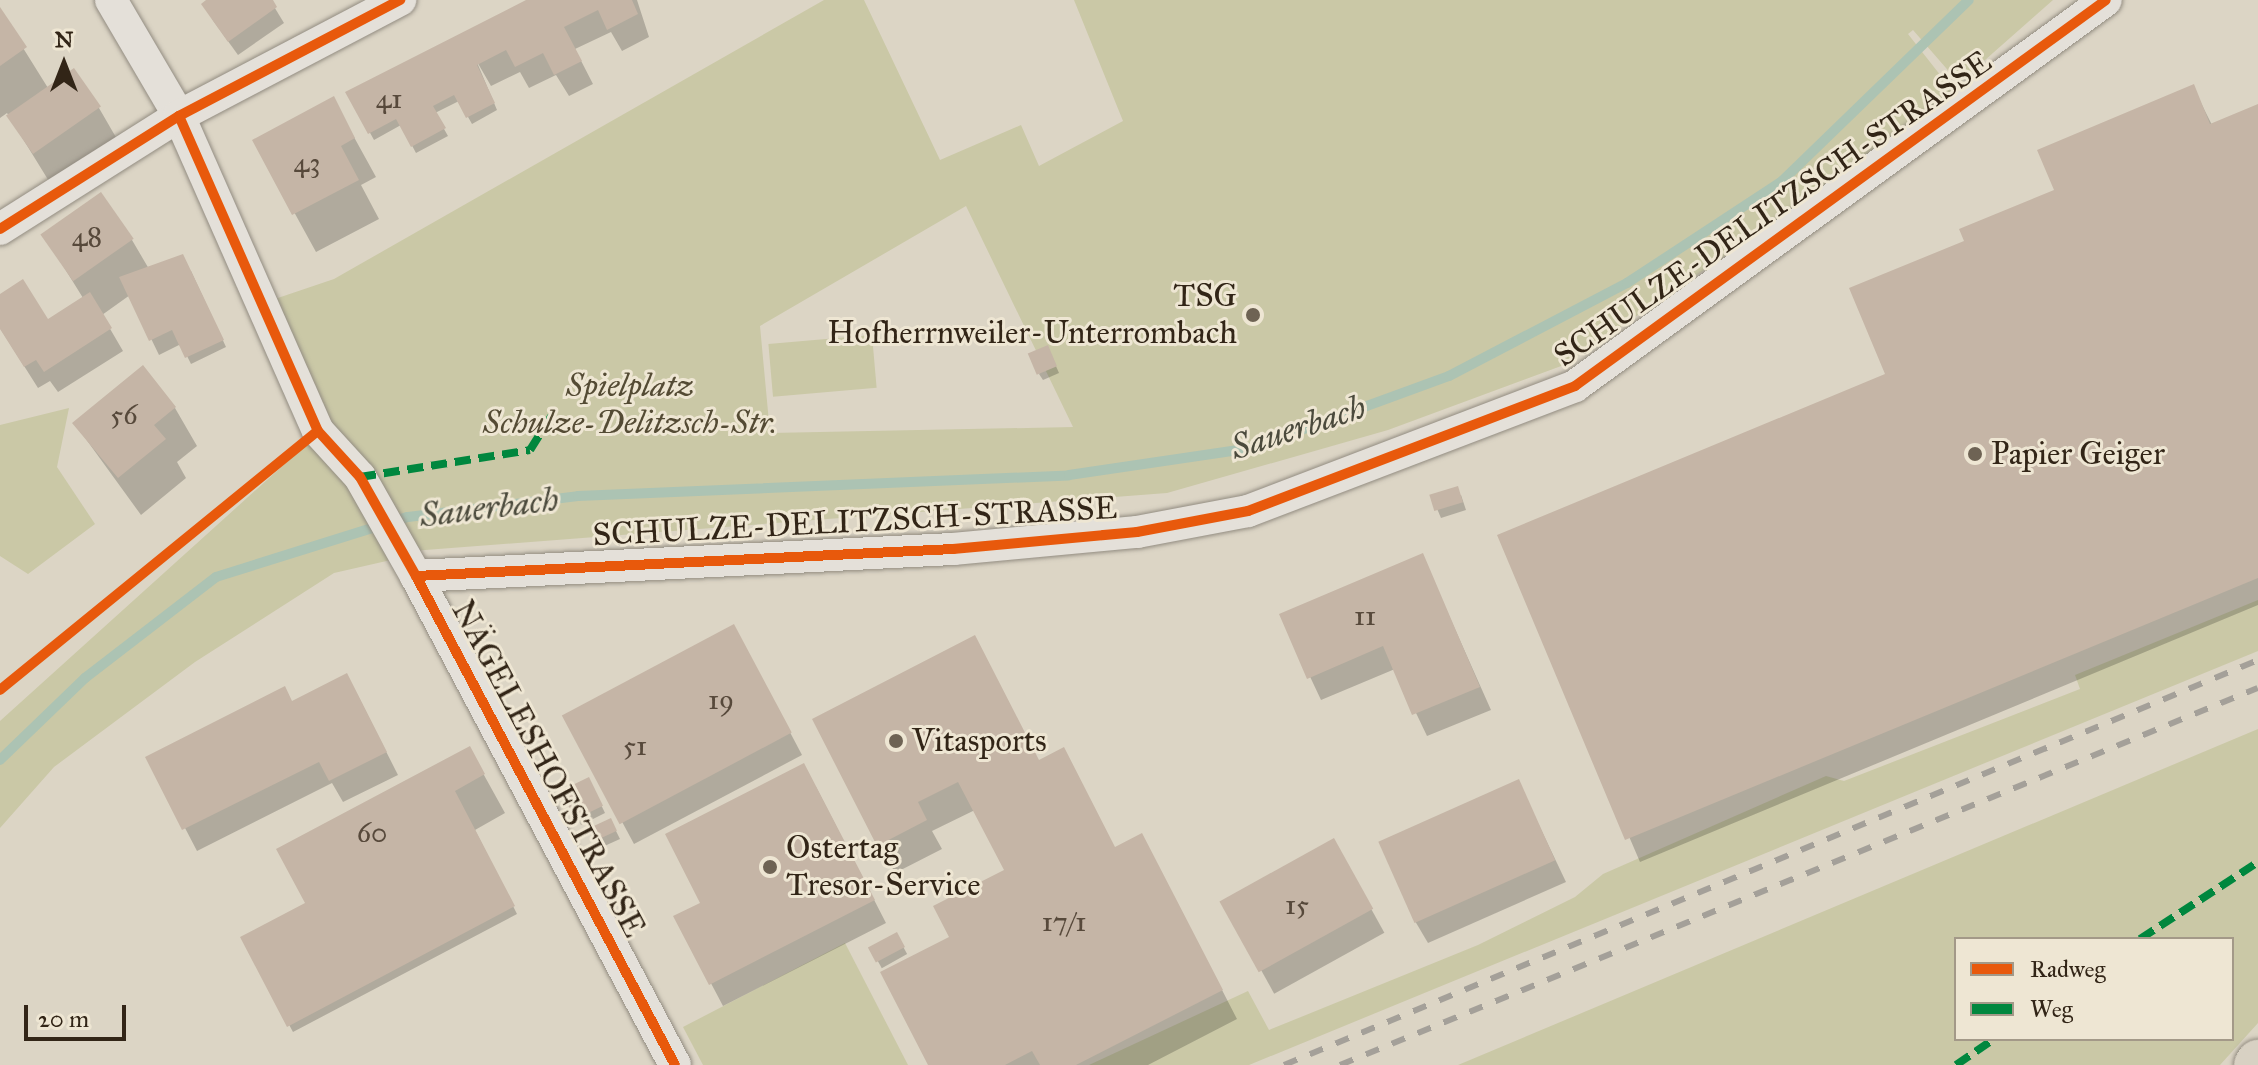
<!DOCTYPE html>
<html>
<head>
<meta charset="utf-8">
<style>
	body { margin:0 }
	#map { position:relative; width:2258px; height:1065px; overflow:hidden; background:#dcd5c5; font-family:"IM FELL Great Primer",serif }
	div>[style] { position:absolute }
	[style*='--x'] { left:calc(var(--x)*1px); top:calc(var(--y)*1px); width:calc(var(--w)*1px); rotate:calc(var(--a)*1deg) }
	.green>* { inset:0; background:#cac8a6; transform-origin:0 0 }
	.shadow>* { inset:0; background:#0003; transform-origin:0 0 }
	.stream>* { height:10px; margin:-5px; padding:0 5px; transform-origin:5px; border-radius:5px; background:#acc3b3 }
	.building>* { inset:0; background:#c5b5a6; transform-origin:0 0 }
	.roads { filter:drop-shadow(0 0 2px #928c81) drop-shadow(0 0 2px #928c81) }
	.street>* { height:32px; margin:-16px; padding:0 16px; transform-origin:16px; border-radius:16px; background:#e4e0d9 }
	.highway>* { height:44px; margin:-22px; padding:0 22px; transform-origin:22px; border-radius:22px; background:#d8d1c3 }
	.rail>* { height:6px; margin-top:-3px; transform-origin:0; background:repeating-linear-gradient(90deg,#a4a099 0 14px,transparent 0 28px) }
	.quiet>* { height:8px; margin-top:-4px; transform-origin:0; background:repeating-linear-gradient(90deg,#00873e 0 16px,transparent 0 24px) }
	.cycleway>* { height:10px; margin:-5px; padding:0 5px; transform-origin:5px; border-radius:5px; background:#e8590c }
	.dots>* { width:22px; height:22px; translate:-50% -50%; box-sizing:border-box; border:4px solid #eee6d3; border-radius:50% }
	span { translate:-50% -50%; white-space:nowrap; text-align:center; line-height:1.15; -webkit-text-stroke:6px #eee6d3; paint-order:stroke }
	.number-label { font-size:28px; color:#57493b }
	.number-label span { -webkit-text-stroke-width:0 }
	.street-label { font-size:32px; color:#322517 }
	.poi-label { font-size:32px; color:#322517 }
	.right { translate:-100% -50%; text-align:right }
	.left { translate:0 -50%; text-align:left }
	.park-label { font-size:32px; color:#544b34; font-style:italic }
	.water-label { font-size:34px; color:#4b4a3c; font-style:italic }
	.legend { position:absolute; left:1954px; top:937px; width:280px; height:104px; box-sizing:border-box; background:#eee6d3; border:2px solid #a39988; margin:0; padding:10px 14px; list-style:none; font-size:24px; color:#322517 }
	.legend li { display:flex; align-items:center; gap:16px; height:40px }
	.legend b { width:40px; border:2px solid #a39988 }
	.north { position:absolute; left:24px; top:24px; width:80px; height:80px; -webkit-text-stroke:6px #eee6d3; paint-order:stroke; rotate:0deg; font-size:22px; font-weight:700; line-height:32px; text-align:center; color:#322517 }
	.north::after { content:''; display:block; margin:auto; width:28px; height:36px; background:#322517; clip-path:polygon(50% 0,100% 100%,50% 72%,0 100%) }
	.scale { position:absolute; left:24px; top:1005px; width:102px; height:36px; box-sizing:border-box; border:4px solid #322517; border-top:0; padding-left:10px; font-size:24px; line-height:28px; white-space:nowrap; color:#322517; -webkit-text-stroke:6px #eee6d3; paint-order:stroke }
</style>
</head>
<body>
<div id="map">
	<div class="green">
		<div style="clip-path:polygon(evenodd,824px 0,864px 0,940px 160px,1021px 125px,1039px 166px,1123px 121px,1074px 0,2053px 0,1959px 83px,1913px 30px,1908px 34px,1952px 90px,1842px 177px,1564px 365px,1388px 430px,1167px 493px,412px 551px,327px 426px,266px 302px,334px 279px,824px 0,966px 206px,1073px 427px,770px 433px,760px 326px,966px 206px)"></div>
		<div style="left:872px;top:335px;width:53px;height:104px;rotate:85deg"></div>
		<div style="clip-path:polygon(69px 408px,57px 467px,95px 524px,28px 574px,0 556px,0 425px)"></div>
		<div style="clip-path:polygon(309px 442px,363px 484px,404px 557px,334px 573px,195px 662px,54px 767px,0 828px,0 721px)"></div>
		<div style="clip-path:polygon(2258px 600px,2258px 651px,1249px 1065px,1089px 1065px,1248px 991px,1269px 1030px,1478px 945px,1575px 897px,1603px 874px,1826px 776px,1844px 781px,2080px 689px,2075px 675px)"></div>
		<div style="clip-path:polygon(evenodd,2258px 729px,2258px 1023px,2220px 1065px,1458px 1065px,2258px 729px,2232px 939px,2232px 1039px,1956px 1039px,1956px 939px,2232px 939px)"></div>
		<div style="clip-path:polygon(845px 943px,908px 1065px,703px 1065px,683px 1027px)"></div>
	</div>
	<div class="shadow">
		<div style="clip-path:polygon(210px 0,270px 0,284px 23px,238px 55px,212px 19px)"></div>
		<div style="clip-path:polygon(531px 0,637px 0,649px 37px,622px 51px,611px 32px,575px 49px,593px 84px,569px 96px,556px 75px,529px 88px,520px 72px,491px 86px,476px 60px,497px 110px,472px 124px,459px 101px,435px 113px,448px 136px,416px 153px,401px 125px,374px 140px,348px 93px)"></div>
		<div style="clip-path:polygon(0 11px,48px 88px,99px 108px,121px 146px,55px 191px,7px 113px,0 118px)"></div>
		<div style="clip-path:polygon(2193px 87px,2212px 125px,2258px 106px,2258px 605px,1640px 862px,1500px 536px,1888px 375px,1966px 242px,2056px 191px)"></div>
		<div style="clip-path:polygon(333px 99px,376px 177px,361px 185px,379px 219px,316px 252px,255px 141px)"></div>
		<div style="clip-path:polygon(44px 235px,132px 240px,149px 269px,191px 271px,226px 347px,191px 364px,181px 344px,159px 355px,130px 295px,102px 315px,123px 351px,58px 392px,50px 381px,38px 388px,0 328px,0 296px,47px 321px,83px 298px)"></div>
		<div style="clip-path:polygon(1051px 355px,1059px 373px,1043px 380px,1039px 374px)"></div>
		<div style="clip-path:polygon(175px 408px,197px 446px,177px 462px,186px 478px,141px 515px,75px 424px)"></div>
		<div style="clip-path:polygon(1461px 495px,1466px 510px,1441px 518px,1432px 497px)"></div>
		<div style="clip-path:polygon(1422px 555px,1491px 710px,1427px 736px,1395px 669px,1321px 700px,1281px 615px)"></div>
		<div style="clip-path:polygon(746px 649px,802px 755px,634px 844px,565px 716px)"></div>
		<div style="clip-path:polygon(359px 698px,398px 775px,343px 802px,332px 783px,197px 851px,148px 757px,292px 703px)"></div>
		<div style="clip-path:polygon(814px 720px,1039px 762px,1116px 849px,1157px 864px,1237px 1019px,1148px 1065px,930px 1065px,952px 938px,1006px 870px,975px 810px,932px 831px,942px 849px,895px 873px)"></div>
		<div style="clip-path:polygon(469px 748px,505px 813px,475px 830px,517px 914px,293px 1032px,242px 938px,308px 903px)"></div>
		<div style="clip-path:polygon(1518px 781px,1566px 882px,1428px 943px,1415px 921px)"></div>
		<div style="clip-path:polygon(592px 786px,605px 813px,581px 825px,564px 792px)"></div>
		<div style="clip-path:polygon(816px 787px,886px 923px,723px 1006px,676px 917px,703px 904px)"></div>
		<div style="clip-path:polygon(614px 827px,620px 839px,600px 848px,591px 829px)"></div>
		<div style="left:1333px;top:840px;width:106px;height:126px;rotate:61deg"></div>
		<div style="left:896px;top:934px;width:23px;height:29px;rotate:61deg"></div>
	</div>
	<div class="stream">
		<div style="--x:0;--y:760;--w:118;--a:-44"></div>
		<div style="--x:85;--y:678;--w:165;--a:-37.6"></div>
		<div style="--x:216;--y:577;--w:201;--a:-17.4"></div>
		<div style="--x:408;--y:517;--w:171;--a:-7"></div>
		<div style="--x:578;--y:496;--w:491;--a:-2.4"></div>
		<div style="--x:1069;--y:475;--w:185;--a:-8.4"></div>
		<div style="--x:1252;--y:448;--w:210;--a:-20.1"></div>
		<div style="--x:1449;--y:376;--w:201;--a:-27.6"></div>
		<div style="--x:1627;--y:283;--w:186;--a:-33.3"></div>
		<div style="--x:1782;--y:181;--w:260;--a:-44.1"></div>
	</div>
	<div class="building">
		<div style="clip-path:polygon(206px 0,273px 0,277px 7px,228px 42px,201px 4px)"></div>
		<div style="clip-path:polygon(526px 0,632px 0,638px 14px,607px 30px,598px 10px,564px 27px,582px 61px,554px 75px,543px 53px,515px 67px,506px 50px,477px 65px,495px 103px,466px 118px,454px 95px,433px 106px,446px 128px,411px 147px,396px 119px,368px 134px,345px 92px)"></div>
		<div style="clip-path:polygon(0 7px,27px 47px,0 66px)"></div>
		<div style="left:74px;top:68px;width:47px;height:83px;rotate:55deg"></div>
		<div style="clip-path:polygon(2194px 84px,2210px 124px,2258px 104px,2258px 578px,1625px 840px,1497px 535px,1885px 374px,1849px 288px,1964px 241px,1959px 229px,2054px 190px,2037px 150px)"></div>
		<div style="clip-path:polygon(334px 96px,355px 138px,341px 146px,359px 180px,292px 215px,252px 140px)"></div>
		<div style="left:101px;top:192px;width:57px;height:74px;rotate:55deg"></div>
		<div style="clip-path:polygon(183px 254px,224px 340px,185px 358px,172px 330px,149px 341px,119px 277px)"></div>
		<div style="clip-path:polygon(23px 279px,48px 319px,90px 292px,112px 328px,44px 372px,36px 360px,24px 367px,0 329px,0 294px)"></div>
		<div style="left:1048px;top:345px;width:23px;height:22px;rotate:67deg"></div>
		<div style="clip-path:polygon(143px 365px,176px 407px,154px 425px,166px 439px,118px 478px,72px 423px)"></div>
		<div style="left:1458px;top:486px;width:17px;height:30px;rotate:73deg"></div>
		<div style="clip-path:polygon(1423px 553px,1480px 687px,1412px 715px,1383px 646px,1307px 679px,1279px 614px)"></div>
		<div style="left:734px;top:624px;width:123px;height:195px;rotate:62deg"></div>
		<div style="clip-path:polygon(975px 635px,1039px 760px,1064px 747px,1115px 847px,1142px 833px,1223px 990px,1076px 1065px,1040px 1065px,1032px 1051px,1005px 1065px,928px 1065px,880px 972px,949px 937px,933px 906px,1004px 870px,958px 782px,918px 802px,927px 820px,877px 846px,812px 719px)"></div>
		<div style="clip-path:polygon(347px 673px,387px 752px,329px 781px,319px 762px,182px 830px,145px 757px,285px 686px,292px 701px)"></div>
		<div style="clip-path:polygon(470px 746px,485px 774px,455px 791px,515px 906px,287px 1027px,240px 937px,305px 903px,276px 849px)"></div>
		<div style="clip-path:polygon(804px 763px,875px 900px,709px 985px,673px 916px,700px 903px,665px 834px)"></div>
		<div style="left:589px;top:777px;width:32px;height:31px;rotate:64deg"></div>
		<div style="left:1519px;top:779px;width:89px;height:154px;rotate:66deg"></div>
		<div style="left:611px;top:818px;width:14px;height:25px;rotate:65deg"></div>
		<div style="left:1334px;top:838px;width:81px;height:131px;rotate:61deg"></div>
		<div style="left:897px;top:932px;width:17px;height:33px;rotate:62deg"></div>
	</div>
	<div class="roads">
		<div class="street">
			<div style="--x:111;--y:0;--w:134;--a:59.6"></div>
			<div style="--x:179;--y:116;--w:344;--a:66.2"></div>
			<div style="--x:318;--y:431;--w:62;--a:47.6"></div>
			<div style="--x:360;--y:477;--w:114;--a:60.5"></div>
			<div style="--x:416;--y:576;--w:553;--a:62.09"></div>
			<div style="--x:0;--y:229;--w:212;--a:-32.3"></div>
			<div style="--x:179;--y:116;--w:250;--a:-27.7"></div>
			<div style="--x:416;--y:576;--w:538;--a:-2.88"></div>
			<div style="--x:953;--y:549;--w:185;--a:-5.3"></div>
			<div style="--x:1137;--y:532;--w:113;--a:-10.7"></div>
			<div style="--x:1248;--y:511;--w:350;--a:-20.9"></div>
			<div style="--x:1575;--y:386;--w:656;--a:-36.01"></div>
		</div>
		<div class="highway">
			<div style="--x:2256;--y:1065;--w:4;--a:-56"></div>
		</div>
	</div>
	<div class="rail">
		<div style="--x:1284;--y:1065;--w:1055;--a:-22.58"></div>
		<div style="--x:1340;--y:1065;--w:992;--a:-22.33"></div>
	</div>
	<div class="quiet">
		<div style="--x:360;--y:477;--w:172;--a:-9"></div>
		<div style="--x:530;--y:450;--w:41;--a:-57.8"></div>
		<div style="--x:2140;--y:939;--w:141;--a:-33.1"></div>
		<div style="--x:1956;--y:1065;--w:46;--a:-34.4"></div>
	</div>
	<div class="cycleway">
		<div style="--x:179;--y:116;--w:344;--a:66.2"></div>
		<div style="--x:318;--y:431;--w:62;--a:47.6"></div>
		<div style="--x:360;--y:477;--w:114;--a:60.5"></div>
		<div style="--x:416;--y:576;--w:553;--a:62.09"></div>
		<div style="--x:0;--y:229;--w:212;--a:-32.3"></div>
		<div style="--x:179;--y:116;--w:250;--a:-27.7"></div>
		<div style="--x:416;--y:576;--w:538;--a:-2.88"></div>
		<div style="--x:953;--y:549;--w:185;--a:-5.3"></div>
		<div style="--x:1137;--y:532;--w:113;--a:-10.7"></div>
		<div style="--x:1248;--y:511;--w:350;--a:-20.9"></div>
		<div style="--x:1575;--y:386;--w:656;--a:-36.01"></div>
		<div style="--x:0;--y:690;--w:410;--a:-39.2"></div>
	</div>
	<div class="dots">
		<div style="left:1253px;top:315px;background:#6e6354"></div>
		<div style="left:1975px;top:454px;background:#6e6354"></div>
		<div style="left:896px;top:741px;background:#6e6354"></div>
		<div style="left:770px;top:867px;background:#6e6354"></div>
	</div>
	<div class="number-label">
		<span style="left:389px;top:99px">41</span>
		<span style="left:307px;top:163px">43</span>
		<span style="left:87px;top:237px">48</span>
		<span style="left:124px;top:415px">56</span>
		<span style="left:1365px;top:616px">11</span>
		<span style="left:721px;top:700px">19</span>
		<span style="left:635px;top:746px">51</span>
		<span style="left:372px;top:833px">60</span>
		<span style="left:1297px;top:905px">15</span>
		<span style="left:1064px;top:922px">17/1</span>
	</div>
	<div class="street-label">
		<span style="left:1773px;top:209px;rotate:-35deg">SCHULZE-DELITZSCH-STRASSE</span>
		<span style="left:855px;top:522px;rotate:-3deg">SCHULZE-DELITZSCH-STRASSE</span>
		<span style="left:548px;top:769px;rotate:62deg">NÄGELESHOFSTRASSE</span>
	</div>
	<div class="poi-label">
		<span class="right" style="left:1237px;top:315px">TSG<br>Hofherrnweiler-Unterrombach</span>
		<span class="left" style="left:1991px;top:454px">Papier Geiger</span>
		<span class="left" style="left:912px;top:741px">Vitasports</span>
		<span class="left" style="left:786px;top:867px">Ostertag<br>Tresor-Service</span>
	</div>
	<div class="park-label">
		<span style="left:630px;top:405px">Spielplatz<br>Schulze-Delitzsch-Str.</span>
	</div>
	<div class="water-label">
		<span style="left:1298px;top:427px;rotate:-18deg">Sauerbach</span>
		<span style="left:489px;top:507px;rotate:-7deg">Sauerbach</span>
	</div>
	<ul class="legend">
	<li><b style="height:10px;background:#e8590c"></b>Radweg</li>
	<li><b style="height:10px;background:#00873e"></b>Weg</li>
	</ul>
	<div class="north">N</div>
	<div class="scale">20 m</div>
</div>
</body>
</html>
